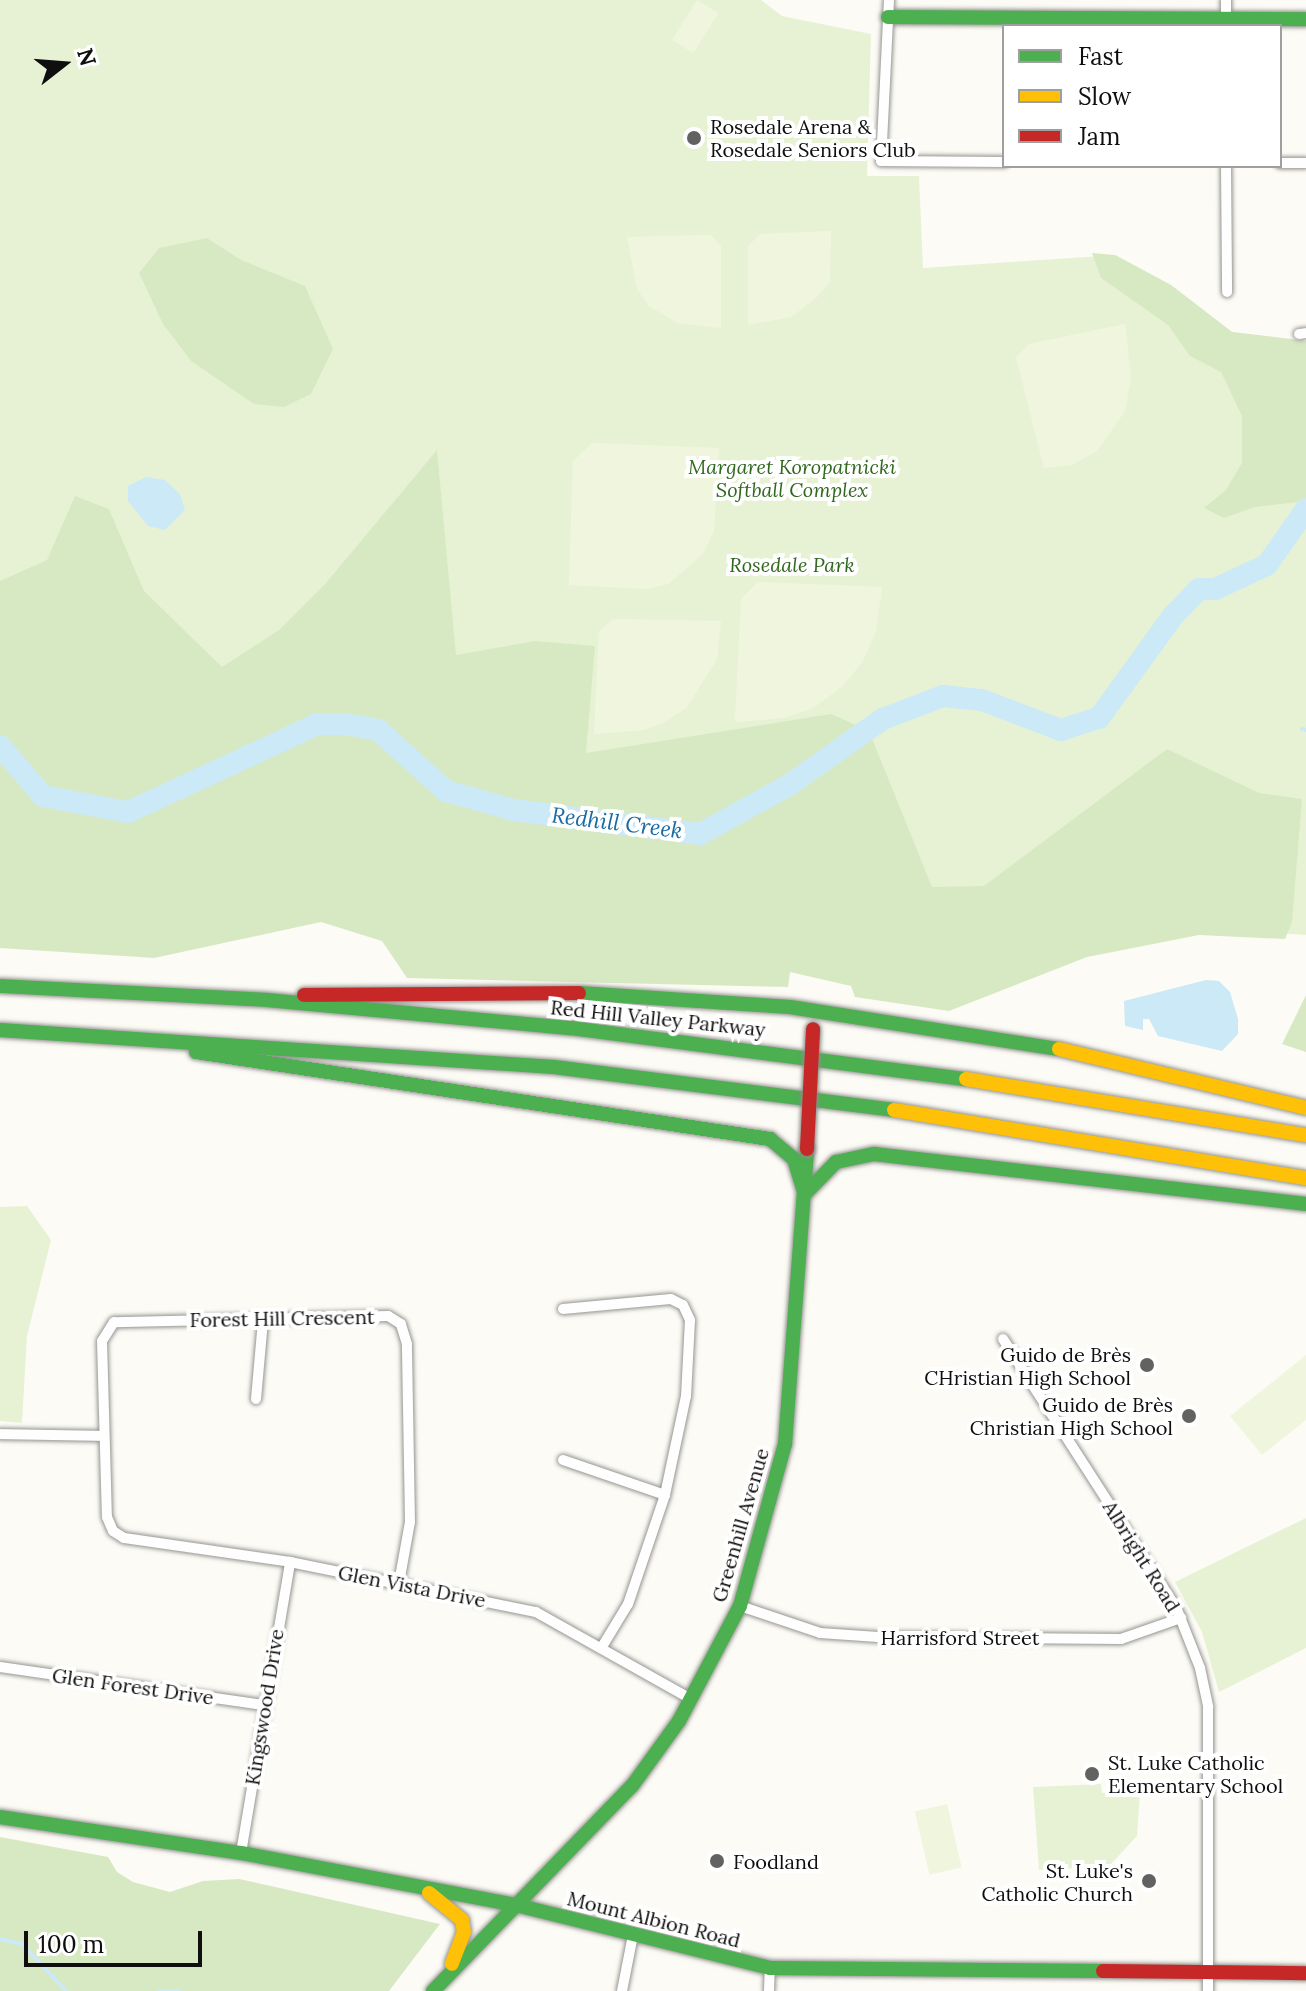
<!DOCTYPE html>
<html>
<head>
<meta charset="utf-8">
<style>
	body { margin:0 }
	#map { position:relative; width:1306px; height:1991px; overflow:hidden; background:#fcfbf5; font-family:Lora,serif }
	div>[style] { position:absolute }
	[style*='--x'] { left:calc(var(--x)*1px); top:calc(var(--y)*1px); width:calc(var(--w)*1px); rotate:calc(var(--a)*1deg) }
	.green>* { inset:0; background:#e7f2d5 }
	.forest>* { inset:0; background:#d7e9c3 }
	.pitch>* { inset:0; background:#f0f6de; transform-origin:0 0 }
	.water>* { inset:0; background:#cbe9f6 }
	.stream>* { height:4px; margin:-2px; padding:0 2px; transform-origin:2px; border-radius:2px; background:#cbe9f6 }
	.river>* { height:22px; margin:-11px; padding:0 11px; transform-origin:11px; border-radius:11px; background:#cbe9f6 }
	.roads { filter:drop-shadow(0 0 2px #969593) drop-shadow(0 0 2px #969593) }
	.street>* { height:10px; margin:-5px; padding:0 5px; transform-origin:5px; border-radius:5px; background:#fffefe }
	.fast>* { height:14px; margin:-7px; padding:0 7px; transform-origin:7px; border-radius:7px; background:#4caf50 }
	.slow>* { height:14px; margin:-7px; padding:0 7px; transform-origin:7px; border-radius:7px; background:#ffc107 }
	.jam>* { height:14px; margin:-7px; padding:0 7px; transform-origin:7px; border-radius:7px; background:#c62828 }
	.bridges { filter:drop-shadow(0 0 2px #8c8c89) drop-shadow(0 0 2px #8c8c89) }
	.jam-bridge>* { height:14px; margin:-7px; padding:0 7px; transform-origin:7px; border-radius:7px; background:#c62828 }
	.dots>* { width:22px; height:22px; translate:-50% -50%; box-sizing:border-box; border:4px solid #fff; border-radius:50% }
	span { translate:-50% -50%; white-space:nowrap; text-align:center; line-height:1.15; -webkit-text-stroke:8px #fff; paint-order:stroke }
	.poi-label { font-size:20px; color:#0f0f0f }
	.left { translate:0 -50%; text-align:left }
	.right { translate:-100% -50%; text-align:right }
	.park-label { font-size:20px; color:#30681e; font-style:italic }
	.street-label { font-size:20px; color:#0f0f0f }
	.water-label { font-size:22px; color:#176aa3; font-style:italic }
	.legend { position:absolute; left:1002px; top:24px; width:280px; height:144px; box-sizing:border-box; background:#fff; border:2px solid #9f9f9f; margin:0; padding:10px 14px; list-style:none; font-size:24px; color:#0f0f0f }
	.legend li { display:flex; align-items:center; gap:16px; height:40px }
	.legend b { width:40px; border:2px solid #9f9f9f }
	.north { position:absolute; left:24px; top:24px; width:80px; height:80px; -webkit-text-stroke:6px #fff; paint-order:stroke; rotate:73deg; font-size:22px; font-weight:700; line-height:32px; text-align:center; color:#0f0f0f }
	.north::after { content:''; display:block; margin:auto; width:28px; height:36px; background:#0f0f0f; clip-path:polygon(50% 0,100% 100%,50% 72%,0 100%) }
	.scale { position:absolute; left:24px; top:1931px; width:178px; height:36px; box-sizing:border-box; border:4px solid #0f0f0f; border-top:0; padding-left:10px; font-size:24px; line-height:28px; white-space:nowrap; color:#0f0f0f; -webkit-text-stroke:6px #fff; paint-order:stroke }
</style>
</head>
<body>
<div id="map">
	<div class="green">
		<div style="clip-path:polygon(0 0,761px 0,782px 16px,871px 34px,867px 176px,919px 176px,923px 268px,1115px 255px,1171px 285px,1232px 332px,1306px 341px,1306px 935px,1014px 916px,209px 668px,0 682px)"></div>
		<div style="clip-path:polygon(27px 1206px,51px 1240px,27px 1336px,22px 1423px,0 1421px,0 1207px)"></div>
		<div style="clip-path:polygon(1306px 1518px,1306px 1648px,1219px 1692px,1202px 1632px,1175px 1582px)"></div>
		<div style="clip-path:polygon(1101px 1784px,1102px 1793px,1140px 1792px,1137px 1836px,1109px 1866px,1039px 1870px,1033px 1787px)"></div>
	</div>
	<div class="forest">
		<div style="clip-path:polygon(207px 238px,241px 260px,305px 286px,333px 349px,311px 394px,284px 407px,254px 404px,191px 361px,163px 324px,139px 273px,159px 248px)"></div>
		<div style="clip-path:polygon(1092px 253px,1115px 255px,1171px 285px,1232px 332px,1306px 341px,1306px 501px,1255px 507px,1224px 518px,1204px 508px,1226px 490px,1242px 463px,1242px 416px,1221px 372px,1190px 356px,1168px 325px,1101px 278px)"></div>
		<div style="clip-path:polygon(437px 450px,456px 655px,535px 641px,595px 646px,586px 753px,831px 714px,869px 731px,932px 887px,984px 886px,1167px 749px,1259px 793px,1302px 799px,1292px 922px,1285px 939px,1199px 935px,1087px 957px,949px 1011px,855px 997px,851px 986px,790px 972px,788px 987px,407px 978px,382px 941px,321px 922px,154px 958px,0 948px,0 581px,47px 560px,75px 496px,109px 509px,144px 591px,222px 667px,279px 630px,326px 583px)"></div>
		<div style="clip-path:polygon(1306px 995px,1306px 1052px,1282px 1044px)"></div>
		<div style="clip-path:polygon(0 1837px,108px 1857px,117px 1872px,133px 1882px,170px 1892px,203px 1881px,239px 1879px,440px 1924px,389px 1991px,0 1991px)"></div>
	</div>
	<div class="pitch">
		<div style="left:697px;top:0;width:25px;height:47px;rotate:32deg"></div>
		<div style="clip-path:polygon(831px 231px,830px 282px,816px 298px,791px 317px,748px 325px,748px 246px,760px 234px)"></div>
		<div style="clip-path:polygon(711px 235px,721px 246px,721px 328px,678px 323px,649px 306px,637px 289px,627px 237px)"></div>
		<div style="clip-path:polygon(1125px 324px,1131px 377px,1125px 411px,1097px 451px,1072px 465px,1044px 468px,1016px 357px,1029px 344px)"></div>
		<div style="clip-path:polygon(592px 443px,719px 448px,714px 531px,702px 555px,668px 584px,647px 589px,569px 585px,573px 461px)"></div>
		<div style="clip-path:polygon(758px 582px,882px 587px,876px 631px,863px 661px,843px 686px,813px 708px,784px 718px,735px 722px,741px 599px)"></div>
		<div style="clip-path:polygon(613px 619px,721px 621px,717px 659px,687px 707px,665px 722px,644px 730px,594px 734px,599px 631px)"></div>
		<div style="clip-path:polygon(1306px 1355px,1306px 1420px,1262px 1455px,1230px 1416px)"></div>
		<div style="left:947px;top:1804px;width:65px;height:33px;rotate:77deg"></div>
	</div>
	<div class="water">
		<div style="clip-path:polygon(146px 477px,165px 480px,180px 494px,185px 510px,165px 530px,148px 526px,128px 501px,128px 486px)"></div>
		<div style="clip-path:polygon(1206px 980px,1219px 981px,1230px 992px,1238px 1019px,1238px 1034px,1222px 1051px,1158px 1036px,1149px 1019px,1143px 1019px,1143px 1030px,1125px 1026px,1124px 1001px)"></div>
	</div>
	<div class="stream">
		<div style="--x:1302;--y:729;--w:4;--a:14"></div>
		<div style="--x:0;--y:1939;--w:23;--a:13"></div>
		<div style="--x:22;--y:1944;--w:64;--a:46.9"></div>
		<div style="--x:160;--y:1991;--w:20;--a:0"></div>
	</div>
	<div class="river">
		<div style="--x:0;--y:746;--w:66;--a:49.3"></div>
		<div style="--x:43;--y:796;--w:86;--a:10.7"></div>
		<div style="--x:128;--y:812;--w:209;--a:-24.9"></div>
		<div style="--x:318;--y:724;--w:27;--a:0"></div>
		<div style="--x:345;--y:724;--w:34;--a:10"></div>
		<div style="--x:378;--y:730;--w:91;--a:41.9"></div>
		<div style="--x:446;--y:791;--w:71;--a:15.6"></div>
		<div style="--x:514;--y:810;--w:188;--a:7.4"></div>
		<div style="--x:700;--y:834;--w:102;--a:-28.8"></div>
		<div style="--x:789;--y:785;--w:115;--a:-35.1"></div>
		<div style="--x:883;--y:719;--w:64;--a:-21"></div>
		<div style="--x:943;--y:696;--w:39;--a:6"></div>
		<div style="--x:982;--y:700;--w:85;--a:20.8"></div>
		<div style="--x:1061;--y:730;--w:40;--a:-18"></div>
		<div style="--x:1099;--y:718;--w:125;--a:-54.1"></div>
		<div style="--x:1172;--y:617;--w:39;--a:-46"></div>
		<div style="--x:1199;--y:589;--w:16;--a:0"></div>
		<div style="--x:1215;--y:589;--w:57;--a:-24.8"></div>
		<div style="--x:1267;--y:565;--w:68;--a:-55.1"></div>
	</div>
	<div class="roads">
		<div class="street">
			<div style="--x:889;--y:0;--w:161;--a:92.8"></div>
			<div style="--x:881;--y:161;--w:123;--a:0.5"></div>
			<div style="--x:1226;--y:26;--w:26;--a:-90"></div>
			<div style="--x:1280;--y:163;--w:26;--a:0"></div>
			<div style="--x:1226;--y:166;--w:126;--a:89.5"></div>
			<div style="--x:1299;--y:334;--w:7;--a:-8"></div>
			<div style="--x:563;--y:1309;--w:108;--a:-5.3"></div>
			<div style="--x:671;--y:1299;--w:13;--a:27"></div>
			<div style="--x:683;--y:1305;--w:17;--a:65"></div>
			<div style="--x:690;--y:1320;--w:76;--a:93"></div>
			<div style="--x:686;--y:1396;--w:101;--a:102"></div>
			<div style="--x:665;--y:1495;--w:115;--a:108.7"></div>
			<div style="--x:628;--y:1604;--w:50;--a:121.2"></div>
			<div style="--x:1003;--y:1339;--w:319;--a:57.2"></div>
			<div style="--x:1176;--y:1607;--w:66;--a:68.5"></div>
			<div style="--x:1200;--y:1668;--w:40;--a:78"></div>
			<div style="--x:1208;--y:1707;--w:284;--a:90"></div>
			<div style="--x:256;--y:1399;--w:79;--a:-84.9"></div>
			<div style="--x:0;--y:1434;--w:104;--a:1.1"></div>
			<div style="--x:563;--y:1460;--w:108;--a:18.9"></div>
			<div style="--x:399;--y:1583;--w:62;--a:-79.8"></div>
			<div style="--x:410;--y:1522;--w:178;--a:-91"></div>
			<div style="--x:407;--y:1344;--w:21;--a:-107"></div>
			<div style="--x:401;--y:1324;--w:15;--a:-148"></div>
			<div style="--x:388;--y:1316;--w:274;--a:178.7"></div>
			<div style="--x:114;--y:1322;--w:22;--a:122"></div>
			<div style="--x:102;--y:1341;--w:176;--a:88.4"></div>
			<div style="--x:107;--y:1517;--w:15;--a:67"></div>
			<div style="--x:113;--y:1531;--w:13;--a:32"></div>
			<div style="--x:124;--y:1538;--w:168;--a:8.2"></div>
			<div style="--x:290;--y:1562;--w:251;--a:11.5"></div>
			<div style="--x:536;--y:1612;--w:178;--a:29.3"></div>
			<div style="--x:740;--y:1606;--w:84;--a:18.6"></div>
			<div style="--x:820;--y:1633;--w:58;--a:3.9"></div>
			<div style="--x:878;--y:1637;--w:243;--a:0.5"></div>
			<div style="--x:1121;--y:1639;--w:64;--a:-19.3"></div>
			<div style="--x:0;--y:1667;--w:268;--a:8.2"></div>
			<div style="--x:241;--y:1853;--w:295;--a:-80.4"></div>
			<div style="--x:622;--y:1991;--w:57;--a:-78.9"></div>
			<div style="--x:769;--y:1991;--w:23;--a:-88"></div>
		</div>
		<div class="fast">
			<div style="--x:888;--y:17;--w:418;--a:0.3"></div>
			<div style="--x:0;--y:986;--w:267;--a:3"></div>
			<div style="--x:267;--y:1000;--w:305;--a:5.3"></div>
			<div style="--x:571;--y:1028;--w:398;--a:7.4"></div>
			<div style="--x:579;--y:993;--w:211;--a:3.8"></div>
			<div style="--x:790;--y:1007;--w:272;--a:8.9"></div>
			<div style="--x:0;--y:1030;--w:555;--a:3.82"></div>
			<div style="--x:554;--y:1067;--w:343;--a:7.2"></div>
			<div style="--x:196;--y:1052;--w:581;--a:8.62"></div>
			<div style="--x:770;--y:1139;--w:31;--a:40"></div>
			<div style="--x:794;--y:1159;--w:37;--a:73"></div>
			<div style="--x:805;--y:1194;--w:45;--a:-45.9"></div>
			<div style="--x:836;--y:1162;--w:39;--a:-12"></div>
			<div style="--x:874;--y:1154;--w:435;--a:6.6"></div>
			<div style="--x:0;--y:1817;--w:244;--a:8.5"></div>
			<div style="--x:241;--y:1853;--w:280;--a:10.7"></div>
			<div style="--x:516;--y:1905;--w:262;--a:13.9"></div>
			<div style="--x:770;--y:1968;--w:333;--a:0.5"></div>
			<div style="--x:433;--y:1991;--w:286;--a:-45.9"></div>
			<div style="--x:632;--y:1786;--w:80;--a:-54.1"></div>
			<div style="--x:679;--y:1721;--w:130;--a:-62.1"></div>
			<div style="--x:740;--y:1606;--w:168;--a:-74.5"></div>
			<div style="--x:785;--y:1444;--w:296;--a:-85.7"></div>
		</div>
		<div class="slow">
			<div style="--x:1059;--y:1049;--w:254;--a:13.4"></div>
			<div style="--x:966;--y:1079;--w:345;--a:9.4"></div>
			<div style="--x:894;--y:1110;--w:418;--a:9.4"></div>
			<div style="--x:429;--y:1893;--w:43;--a:39.3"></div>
			<div style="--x:462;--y:1920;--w:12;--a:81"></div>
			<div style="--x:464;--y:1932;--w:34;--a:111"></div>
		</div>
		<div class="jam">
			<div style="--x:304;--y:995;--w:275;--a:-0.4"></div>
			<div style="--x:1103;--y:1971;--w:203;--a:0.6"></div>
		</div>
	</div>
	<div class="bridges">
		<div class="jam-bridge">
			<div style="--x:807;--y:1149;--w:120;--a:-87.1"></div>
		</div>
	</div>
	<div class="dots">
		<div style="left:694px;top:138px;background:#626260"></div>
		<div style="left:1147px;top:1365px;background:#626260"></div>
		<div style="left:1189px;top:1416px;background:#626260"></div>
		<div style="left:1092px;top:1774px;background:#626260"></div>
		<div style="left:717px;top:1861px;background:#626260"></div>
		<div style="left:1149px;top:1881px;background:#626260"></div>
	</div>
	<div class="poi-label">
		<span class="left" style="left:710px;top:138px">Rosedale Arena &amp;<br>Rosedale Seniors Club</span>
		<span class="right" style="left:1131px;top:1366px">Guido de Brès<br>CHristian High School</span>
		<span class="right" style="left:1173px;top:1416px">Guido de Brès<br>Christian High School</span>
		<span class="left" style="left:1108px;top:1774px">St. Luke Catholic<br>Elementary School</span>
		<span class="left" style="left:733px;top:1861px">Foodland</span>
		<span class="right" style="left:1133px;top:1882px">St. Luke's<br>Catholic Church</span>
	</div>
	<div class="park-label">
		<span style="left:792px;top:478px">Margaret Koropatnicki<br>Softball Complex</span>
		<span style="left:792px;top:564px">Rosedale Park</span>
	</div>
	<div class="street-label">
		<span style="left:658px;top:1018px;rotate:6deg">Red Hill Valley Parkway</span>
		<span style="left:282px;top:1318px;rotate:-1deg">Forest Hill Crescent</span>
		<span style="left:740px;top:1525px;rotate:-74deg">Greenhill Avenue</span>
		<span style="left:1142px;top:1556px;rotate:58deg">Albright Road</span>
		<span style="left:412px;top:1586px;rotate:11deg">Glen Vista Drive</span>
		<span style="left:960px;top:1637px">Harrisford Street</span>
		<span style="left:133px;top:1686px;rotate:8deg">Glen Forest Drive</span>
		<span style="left:264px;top:1707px;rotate:-81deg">Kingswood Drive</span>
		<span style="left:654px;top:1919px;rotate:14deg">Mount Albion Road</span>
	</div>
	<div class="water-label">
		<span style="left:617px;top:823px;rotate:7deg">Redhill Creek</span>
	</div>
	<ul class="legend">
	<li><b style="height:10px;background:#4caf50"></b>Fast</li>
	<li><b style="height:10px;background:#ffc107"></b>Slow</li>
	<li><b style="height:10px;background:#c62828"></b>Jam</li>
	</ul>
	<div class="north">N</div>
	<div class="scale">100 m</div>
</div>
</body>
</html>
